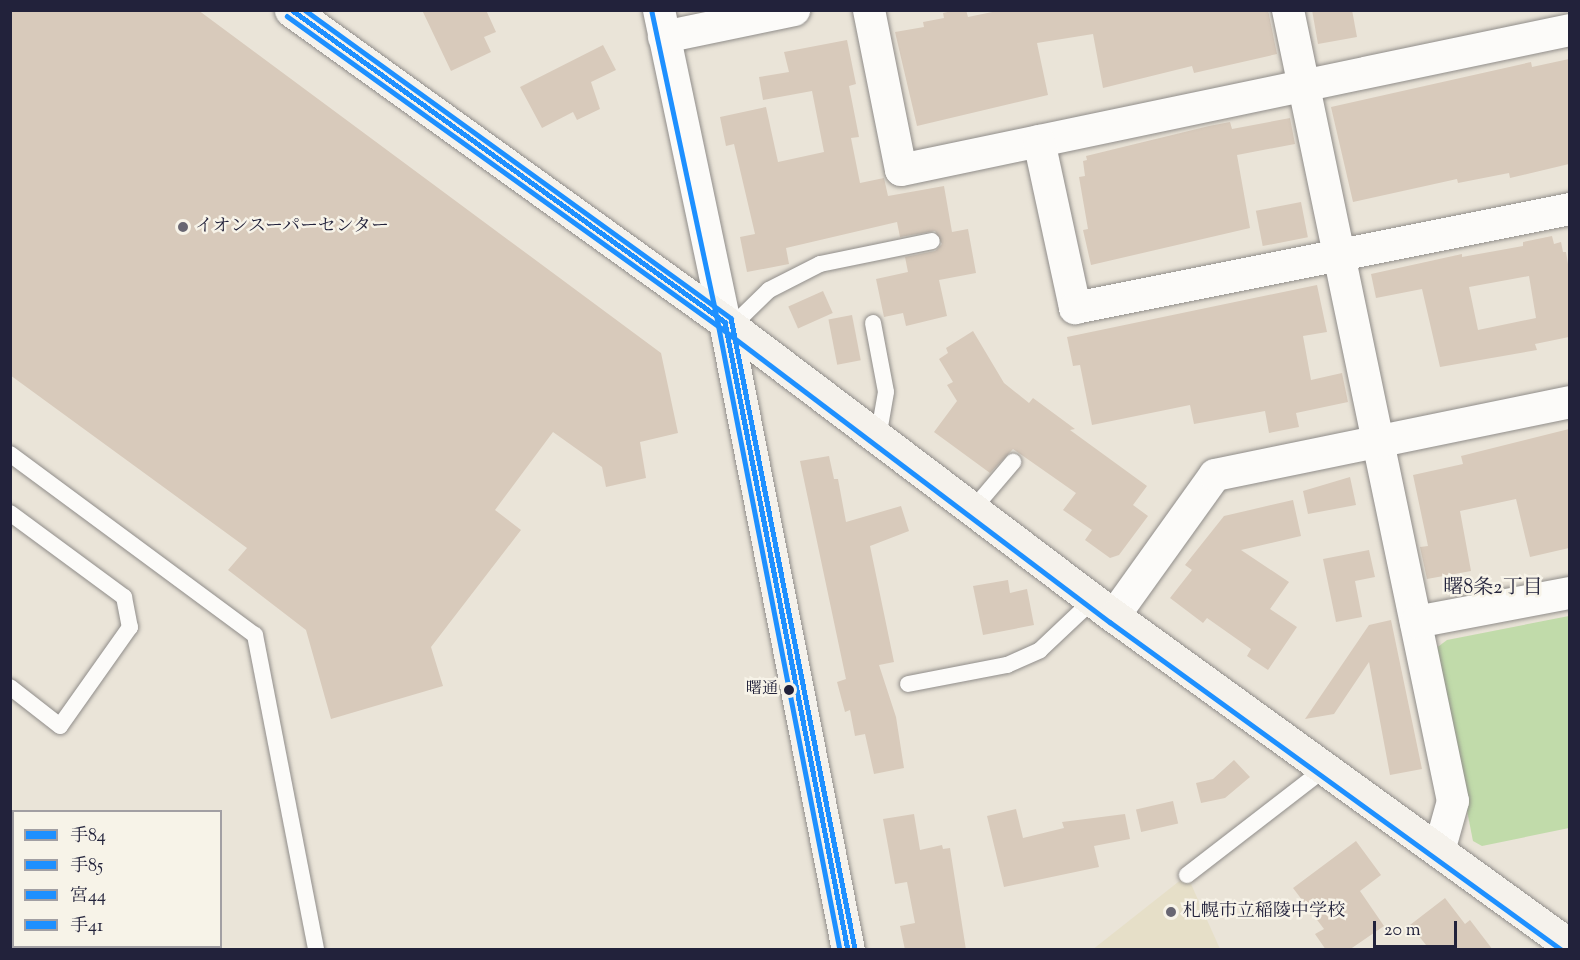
<!DOCTYPE html>
<html>
<head>
<meta charset="utf-8">
<style>
	body { margin:0 }
	#map { position:relative; width:1580px; height:960px; overflow:hidden; background:#eae4d8; font-family:"Sorts Mill Goudy","Noto Serif JP",serif }
	div>[style] { position:absolute }
	[style*='--x'] { left:calc(var(--x)*1px); top:calc(var(--y)*1px); width:calc(var(--w)*1px); rotate:calc(var(--a)*1deg) }
	.built>* { inset:0; background:#e6dfc8 }
	.green>* { inset:0; background:#c1dbaa }
	.building>* { inset:0; background:#d8cabb; transform-origin:0 0 }
	.roads { filter:drop-shadow(0 0 2px #908d8a) drop-shadow(0 0 2px #908d8a) }
	.lane>* { height:16px; margin:-8px; padding:0 8px; transform-origin:8px; border-radius:8px; background:#fcfbf9 }
	.street>* { height:32px; margin:-16px; padding:0 16px; transform-origin:16px; border-radius:16px; background:#fcfbf9 }
	.secondary>* { height:33px; margin:-16.5px; padding:0 16.5px; transform-origin:16.5px; border-radius:16.5px; background:#f5f2ec }
	.bus-1>* { height:4.5px; margin:-2.25px; padding:0 2.25px; transform-origin:2.25px; border-radius:2.25px; background:#1e90ff }
	.bus-2>* { height:4.5px; margin:-2.25px; padding:0 2.25px; transform-origin:2.25px; border-radius:2.25px; background:#1e90ff }
	.bus-3>* { height:4.5px; margin:-2.25px; padding:0 2.25px; transform-origin:2.25px; border-radius:2.25px; background:#1e90ff }
	.bus-4>* { height:4.5px; margin:-2.25px; padding:0 2.25px; transform-origin:2.25px; border-radius:2.25px; background:#1e90ff }
	.dots>* { width:16px; height:16px; translate:-50% -50%; box-sizing:border-box; border:3px solid #f7f3e8; border-radius:50% }
	span { translate:-50% -50%; white-space:nowrap; text-align:center; line-height:1.15; -webkit-text-stroke:5px #f7f3e8; paint-order:stroke }
	.bus-label { font-size:16px; color:#22223b }
	.right { translate:-100% -50%; text-align:right }
	.poi-label { font-size:18px; color:#22223b }
	.left { translate:0 -50%; text-align:left }
	.neighbourhood-label { font-size:20px; color:#22223b }
	.frame { position:absolute; inset:0; border:12px solid #22223b; pointer-events:none }
	.legend { position:absolute; left:12px; top:810px; width:210px; height:138px; box-sizing:border-box; background:#f7f3e8; border:2px solid #a29fa3; margin:0; padding:8px 10px; list-style:none; font-size:18px; color:#22223b }
	.legend li { display:flex; align-items:center; gap:12px; height:30px }
	.legend b { width:30px; border:2px solid #a29fa3 }
	.scale { position:absolute; left:1373px; top:921px; width:84px; height:27px; box-sizing:border-box; border:3px solid #22223b; border-top:0; padding-left:8px; font-size:18px; line-height:21px; white-space:nowrap; color:#22223b; -webkit-text-stroke:4px #f7f3e8; paint-order:stroke }
</style>
</head>
<body>
<div id="map">
	<div class="built">
		<div style="clip-path:polygon(1187px 875px,1220px 949px,1092px 950px)"></div>
	</div>
	<div class="green">
		<div style="clip-path:polygon(1569px 616px,1569px 828px,1482px 846px,1473px 841px,1435px 649px,1447px 640px)"></div>
	</div>
	<div class="building">
		<div style="clip-path:polygon(10px 10px,198px 10px,661px 353px,678px 433px,640px 442px,646px 478px,606px 487px,602px 467px,553px 432px,495px 510px,521px 530px,431px 647px,443px 686px,331px 719px,306px 630px,228px 570px,247px 548px,10px 375px)"></div>
		<div style="clip-path:polygon(422px 10px,486px 10px,496px 32px,484px 37px,491px 52px,451px 71px)"></div>
		<div style="clip-path:polygon(956px 10px,966px 10px,968px 17px,1002px 10px,1268px 10px,1277px 54px,1194px 73px,1192px 66px,1103px 88px,1093px 34px,1037px 43px,1048px 95px,917px 126px,895px 32px,924px 27px,923px 22px,944px 18px,943px 13px)"></div>
		<div style="clip-path:polygon(1312px 10px,1352px 10px,1357px 37px,1318px 44px)"></div>
		<div style="clip-path:polygon(847px 40px,856px 84px,849px 86px,859px 137px,851px 138px,860px 183px,884px 178px,888px 196px,944px 186px,952px 232px,968px 229px,976px 273px,939px 280px,947px 316px,906px 326px,903px 313px,884px 317px,876px 279px,908px 272px,905px 257px,935px 251px,942px 244px,935px 231px,900px 237px,897px 222px,786px 248px,789px 264px,747px 272px,740px 237px,755px 234px,734px 144px,726px 146px,720px 117px,766px 107px,778px 162px,824px 152px,812px 91px,763px 100px,759px 77px,789px 72px,784px 52px)"></div>
		<div style="clip-path:polygon(603px 45px,616px 70px,591px 82px,600px 109px,577px 120px,573px 112px,542px 128px,520px 87px)"></div>
		<div style="clip-path:polygon(1569px 59px,1569px 164px,1510px 178px,1509px 173px,1458px 183px,1457px 179px,1353px 202px,1331px 107px,1531px 62px,1532px 67px)"></div>
		<div style="clip-path:polygon(1290px 118px,1295px 144px,1237px 155px,1250px 228px,1091px 265px,1083px 230px,1088px 229px,1079px 177px,1085px 176px,1083px 161px,1087px 160px,1086px 156px,1209px 126px,1230px 122px,1232px 129px)"></div>
		<div style="left:1301px;top:202px;width:36px;height:46px;rotate:79deg"></div>
		<div style="clip-path:polygon(evenodd,1552px 236px,1554px 244px,1561px 242px,1563px 252px,1566px 252px,1569px 270px,1569px 337px,1535px 344px,1537px 350px,1440px 367px,1422px 289px,1376px 298px,1371px 274px,1462px 254px,1462px 257px,1523px 246px,1523px 242px,1552px 236px,1529px 276px,1536px 318px,1478px 330px,1469px 287px,1529px 276px)"></div>
		<div style="clip-path:polygon(1317px 285px,1327px 332px,1303px 336px,1311px 380px,1342px 373px,1348px 402px,1296px 413px,1299px 427px,1269px 433px,1265px 411px,1194px 424px,1190px 405px,1092px 425px,1080px 365px,1073px 366px,1067px 337px)"></div>
		<div style="left:823px;top:291px;width:24px;height:38px;rotate:66deg"></div>
		<div style="left:852px;top:315px;width:46px;height:24px;rotate:79deg"></div>
		<div style="clip-path:polygon(973px 331px,1004px 383px,1029px 403px,1033px 398px,1075px 429px,1070px 430px,1147px 486px,1133px 505px,1148px 516px,1119px 555px,1110px 558px,1085px 540px,1092px 530px,1063px 510px,1076px 493px,1013px 449px,990px 473px,934px 432px,957px 401px,947px 385px,953px 382px,939px 359px,948px 353px,946px 348px)"></div>
		<div style="clip-path:polygon(1569px 429px,1569px 548px,1530px 557px,1516px 499px,1460px 511px,1471px 571px,1427px 579px,1420px 547px,1428px 546px,1413px 475px,1463px 464px,1461px 456px)"></div>
		<div style="clip-path:polygon(829px 456px,834px 479px,838px 479px,846px 522px,901px 506px,909px 531px,870px 546px,894px 662px,879px 665px,896px 717px,904px 768px,874px 774px,865px 734px,855px 736px,850px 710px,845px 712px,837px 682px,846px 679px,800px 461px)"></div>
		<div style="clip-path:polygon(1350px 477px,1356px 505px,1308px 514px,1303px 491px)"></div>
		<div style="clip-path:polygon(1293px 500px,1301px 536px,1241px 550px,1289px 582px,1270px 609px,1297px 627px,1268px 670px,1247px 656px,1251px 649px,1207px 618px,1203px 623px,1170px 598px,1192px 570px,1185px 565px,1224px 516px)"></div>
		<div style="clip-path:polygon(1369px 550px,1375px 577px,1355px 581px,1362px 617px,1336px 622px,1323px 559px)"></div>
		<div style="clip-path:polygon(1008px 580px,1010px 593px,1027px 589px,1034px 625px,983px 635px,973px 586px)"></div>
		<div style="clip-path:polygon(1391px 620px,1422px 769px,1390px 775px,1369px 662px,1334px 714px,1305px 719px,1369px 625px)"></div>
		<div style="clip-path:polygon(1234px 760px,1250px 777px,1225px 798px,1201px 803px,1196px 783px,1213px 779px)"></div>
		<div style="left:1173px;top:801px;width:23px;height:38px;rotate:77deg"></div>
		<div style="clip-path:polygon(1016px 809px,1023px 838px,1064px 828px,1062px 822px,1125px 814px,1130px 839px,1094px 846px,1099px 867px,1004px 887px,987px 816px)"></div>
		<div style="clip-path:polygon(914px 814px,920px 850px,942px 845px,943px 849px,950px 848px,966px 950px,905px 950px,900px 926px,915px 923px,907px 882px,895px 884px,883px 819px)"></div>
		<div style="clip-path:polygon(1356px 841px,1381px 875px,1360px 891px,1384px 926px,1349px 950px,1326px 950px,1315px 934px,1324px 929px,1293px 888px)"></div>
		<div style="clip-path:polygon(1445px 898px,1465px 924px,1470px 920px,1493px 950px,1430px 950px,1410px 925px)"></div>
	</div>
	<div class="roads">
		<div class="lane">
			<div style="--x:873;--y:323;--w:70;--a:79.3"></div>
			<div style="--x:886;--y:392;--w:47;--a:99.9"></div>
			<div style="--x:731;--y:327;--w:53;--a:-44.2"></div>
			<div style="--x:769;--y:290;--w:57;--a:-27"></div>
			<div style="--x:820;--y:264;--w:114;--a:-11.6"></div>
			<div style="--x:10;--y:454;--w:305;--a:36.5"></div>
			<div style="--x:255;--y:635;--w:321;--a:79"></div>
			<div style="--x:973;--y:509;--w:62;--a:-49.6"></div>
			<div style="--x:10;--y:513;--w:142;--a:36.4"></div>
			<div style="--x:124;--y:597;--w:31;--a:79"></div>
			<div style="--x:130;--y:627;--w:121;--a:125.3"></div>
			<div style="--x:60;--y:726;--w:63;--a:-142"></div>
			<div style="--x:908;--y:684;--w:101;--a:-10.9"></div>
			<div style="--x:1007;--y:665;--w:36;--a:-24"></div>
			<div style="--x:1040;--y:650;--w:73;--a:-43.3"></div>
			<div style="--x:1187;--y:875;--w:173;--a:-37.7"></div>
		</div>
		<div class="street">
			<div style="--x:659;--y:10;--w:319;--a:78.1"></div>
			<div style="--x:869;--y:10;--w:163;--a:78.7"></div>
			<div style="--x:901;--y:170;--w:683;--a:-11.82"></div>
			<div style="--x:1288;--y:10;--w:808;--a:78.22"></div>
			<div style="--x:1453;--y:801;--w:52;--a:105.6"></div>
			<div style="--x:664;--y:37;--w:133;--a:-11.7"></div>
			<div style="--x:1039;--y:141;--w:171;--a:77.8"></div>
			<div style="--x:1075;--y:308;--w:505;--a:-11.31"></div>
			<div style="--x:1114;--y:616;--w:173;--a:-54.4"></div>
			<div style="--x:1215;--y:475;--w:362;--a:-11.6"></div>
			<div style="--x:1416;--y:622;--w:157;--a:-10.7"></div>
		</div>
		<div class="secondary">
			<div style="--x:291;--y:10;--w:535;--a:35.71"></div>
			<div style="--x:725;--y:322;--w:488;--a:37.1"></div>
			<div style="--x:1114;--y:616;--w:563;--a:35.89"></div>
			<div style="--x:725;--y:322;--w:640;--a:78.92"></div>
		</div>
	</div>
	<div class="bus-1">
		<div style="--x:292;--y:10;--w:534;--a:35.77"></div>
		<div style="--x:725;--y:322;--w:640;--a:78.92"></div>
	</div>
	<div class="bus-2">
		<div style="--x:287;--y:16;--w:535;--a:35.71"></div>
		<div style="--x:721;--y:328;--w:488;--a:37.1"></div>
		<div style="--x:1110;--y:622;--w:558;--a:35.97"></div>
	</div>
	<div class="bus-3">
		<div style="--x:305;--y:10;--w:526;--a:35.87"></div>
		<div style="--x:731;--y:318;--w:643;--a:78.88"></div>
	</div>
	<div class="bus-4">
		<div style="--x:652;--y:12;--w:318;--a:78"></div>
		<div style="--x:718;--y:323;--w:639;--a:78.99"></div>
	</div>
	<div class="dots">
		<div style="left:183px;top:227px;background:#686672"></div>
		<div style="left:789px;top:690px;background:#22223b"></div>
		<div style="left:1171px;top:912px;background:#686672"></div>
	</div>
	<div class="bus-label">
		<span class="right" style="left:778px;top:690px">曙通</span>
	</div>
	<div class="poi-label">
		<span class="left" style="left:195px;top:227px">イオンスーパーセンター</span>
		<span class="left" style="left:1183px;top:912px">札幌市立稲陵中学校</span>
	</div>
	<div class="neighbourhood-label">
		<span style="left:1493px;top:588px">曙8条2丁目</span>
	</div>
	<div class="frame"></div>
	<ul class="legend">
	<li><b style="height:8px;background:#1e90ff"></b>手84</li>
	<li><b style="height:8px;background:#1e90ff"></b>手85</li>
	<li><b style="height:8px;background:#1e90ff"></b>宮44</li>
	<li><b style="height:8px;background:#1e90ff"></b>手41</li>
	</ul>
	<div class="scale">20 m</div>
</div>
</body>
</html>
